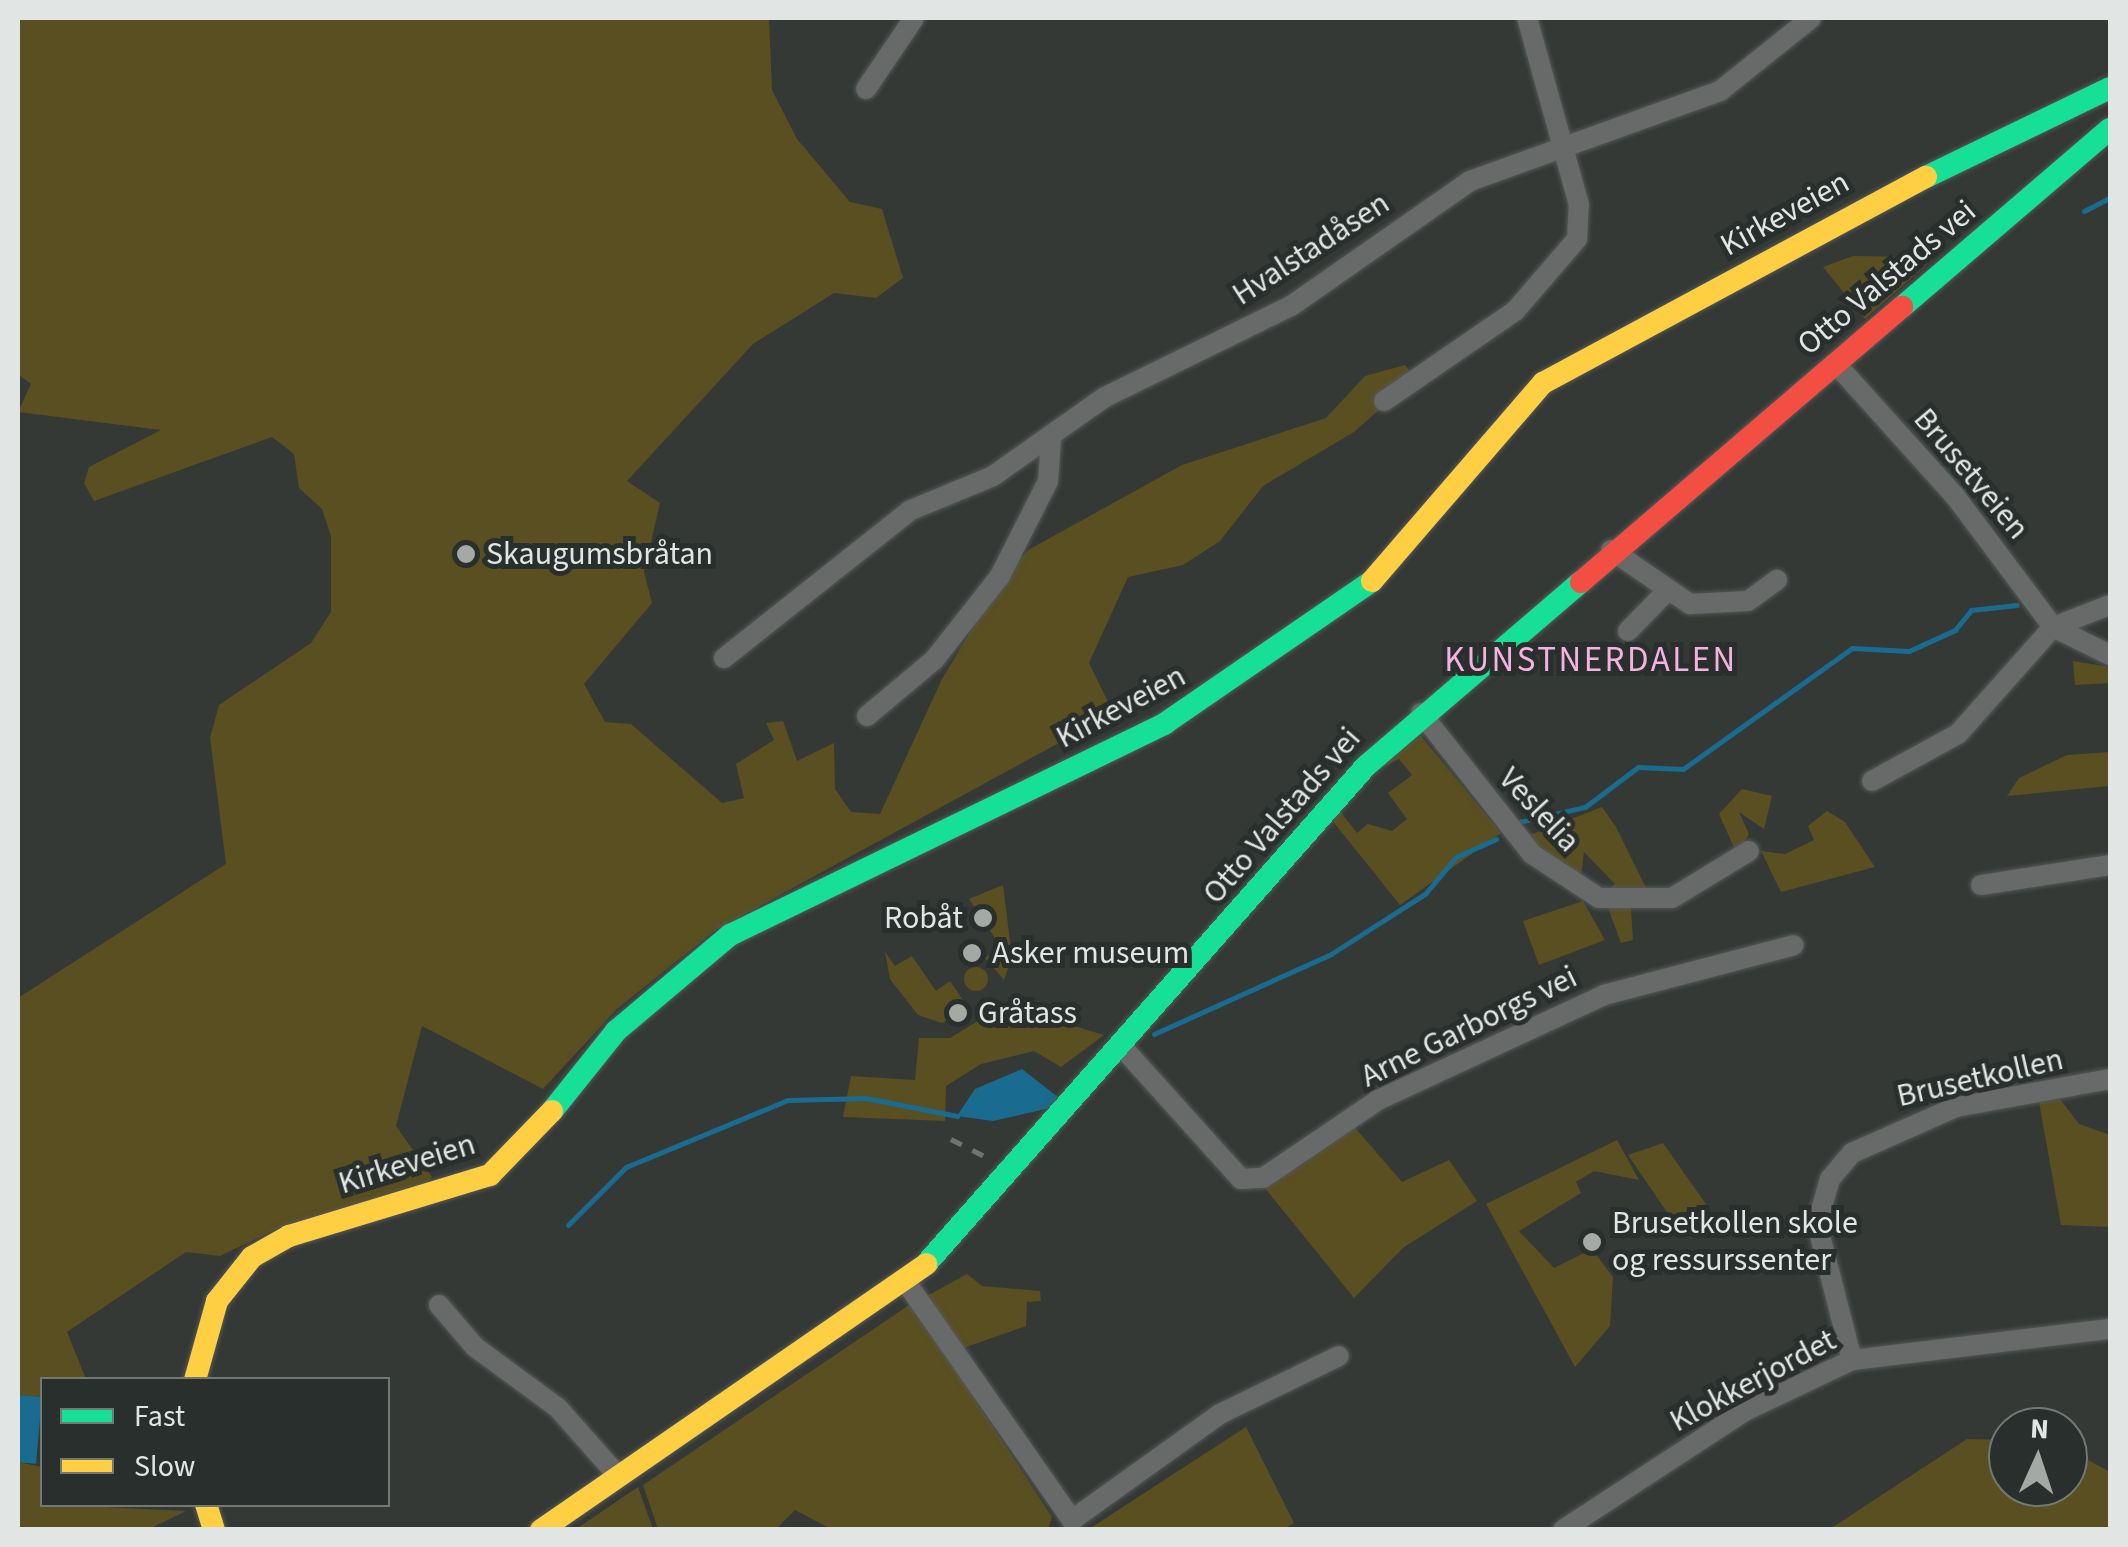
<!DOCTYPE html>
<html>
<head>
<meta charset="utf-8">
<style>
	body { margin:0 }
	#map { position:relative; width:2128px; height:1547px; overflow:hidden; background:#343936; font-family:"Source Sans 3",sans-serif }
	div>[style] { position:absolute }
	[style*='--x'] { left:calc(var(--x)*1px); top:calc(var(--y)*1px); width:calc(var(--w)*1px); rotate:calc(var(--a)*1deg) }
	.green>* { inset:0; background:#594f20 }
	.round { border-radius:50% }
	.water>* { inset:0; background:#196c8f; transform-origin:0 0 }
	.stream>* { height:5px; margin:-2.5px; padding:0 2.5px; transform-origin:2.5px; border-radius:2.5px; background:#196c8f }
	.roads { filter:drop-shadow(0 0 2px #545856) drop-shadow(0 0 2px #545856) }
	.street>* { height:20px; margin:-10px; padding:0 10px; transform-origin:10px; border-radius:10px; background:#686a69 }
	.fast>* { height:22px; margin:-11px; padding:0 11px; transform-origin:11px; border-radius:11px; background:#16e098 }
	.slow>* { height:22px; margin:-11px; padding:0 11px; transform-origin:11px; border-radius:11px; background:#ffcf43 }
	.jam>* { height:22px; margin:-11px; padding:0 11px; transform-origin:11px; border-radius:11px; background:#f24e42 }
	.rail>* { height:5px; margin-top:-2.5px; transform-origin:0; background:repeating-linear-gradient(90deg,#707472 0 12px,transparent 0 24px) }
	.dots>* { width:28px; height:28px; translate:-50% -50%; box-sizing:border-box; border:5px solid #292f2c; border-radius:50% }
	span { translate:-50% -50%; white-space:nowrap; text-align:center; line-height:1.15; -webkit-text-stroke:10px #292f2c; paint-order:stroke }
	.street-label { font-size:32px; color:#e1e5e3 }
	.poi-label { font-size:32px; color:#e1e5e3 }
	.left { translate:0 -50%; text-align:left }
	.right { translate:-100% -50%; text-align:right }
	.neighbourhood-label { font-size:35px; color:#f5b1e1; letter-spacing:2.5px }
	.frame { position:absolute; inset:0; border:20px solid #e1e5e3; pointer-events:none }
	.legend { position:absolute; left:40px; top:1377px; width:350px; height:130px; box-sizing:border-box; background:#292f2c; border:2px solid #737875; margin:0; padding:12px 18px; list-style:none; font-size:30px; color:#e1e5e3 }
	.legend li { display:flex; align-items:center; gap:20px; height:50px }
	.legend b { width:50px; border:2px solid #737875 }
	.north { position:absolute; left:1988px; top:1407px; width:100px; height:100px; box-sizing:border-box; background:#292f2c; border:2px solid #737875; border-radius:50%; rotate:3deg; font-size:28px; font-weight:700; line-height:40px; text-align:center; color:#e1e5e3 }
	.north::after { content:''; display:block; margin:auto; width:35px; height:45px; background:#a4a9a6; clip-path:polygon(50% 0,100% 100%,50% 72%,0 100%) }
</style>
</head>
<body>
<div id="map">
	<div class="green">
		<div style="clip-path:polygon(18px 18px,769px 18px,772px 90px,797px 139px,850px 202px,882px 209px,903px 278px,876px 298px,834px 293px,753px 344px,627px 481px,660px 503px,644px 572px,652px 603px,584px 684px,605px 722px,631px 724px,722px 803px,744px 798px,736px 764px,774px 740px,766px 723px,783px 721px,797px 761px,834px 743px,835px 789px,851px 812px,880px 814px,942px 679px,1008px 569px,1030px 549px,1182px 465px,1326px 418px,1365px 376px,1405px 365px,1415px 378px,1354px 432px,1263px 486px,1220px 541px,1183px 565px,1128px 577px,1089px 663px,1114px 714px,1104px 730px,1057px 744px,714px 931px,617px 1009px,543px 1089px,422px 1026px,396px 1126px,432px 1177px,424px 1186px,283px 1226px,220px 1256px,186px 1252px,67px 1332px,86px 1379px,42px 1380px,42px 1397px,18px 1395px,18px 998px,226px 864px,210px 738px,219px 705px,311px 643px,331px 612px,331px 536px,322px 509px,299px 488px,294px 454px,272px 437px,94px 501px,84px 483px,89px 467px,161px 430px,18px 412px,31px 384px,18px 374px)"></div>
		<div style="clip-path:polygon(1853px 256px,1919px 257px,1932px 260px,1865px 319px,1823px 267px)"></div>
		<div style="clip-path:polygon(2073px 661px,2110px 667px,2110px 683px,2075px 685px)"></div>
		<div style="clip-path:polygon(1420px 735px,1501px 833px,1400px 905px,1331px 819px,1339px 810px,1357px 833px,1368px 824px,1392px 831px,1407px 819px,1388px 793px,1412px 775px,1399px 759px,1381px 768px)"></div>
		<div style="clip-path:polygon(2110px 752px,2110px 786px,2007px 796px,2019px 778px,2067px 755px)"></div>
		<div style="clip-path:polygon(1742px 789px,1772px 796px,1764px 829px,1739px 812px,1749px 834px,1737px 854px,1719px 814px)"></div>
		<div style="clip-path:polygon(1602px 807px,1616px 827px,1651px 898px,1607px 891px,1615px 884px,1584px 852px,1581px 875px,1522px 838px)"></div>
		<div style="clip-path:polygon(1827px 811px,1845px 822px,1875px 867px,1781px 892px,1761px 851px,1785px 854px,1814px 840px,1808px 826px)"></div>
		<div style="clip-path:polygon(1003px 885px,1012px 957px,1004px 980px,985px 958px,1001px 947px,969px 899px)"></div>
		<div style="clip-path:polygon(1583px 901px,1605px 940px,1539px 965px,1523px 921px)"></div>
		<div style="clip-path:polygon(1608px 908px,1631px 908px,1633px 940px,1621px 943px)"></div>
		<div style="clip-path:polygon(885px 952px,895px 966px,912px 956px,936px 991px,950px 981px,969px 1009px,942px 1023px,918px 1015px,890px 979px)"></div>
		<div class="round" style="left:964px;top:967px;width:24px;height:24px"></div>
		<div style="clip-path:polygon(1004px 1005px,1104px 1035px,1061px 1067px,1034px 1051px,981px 1064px,946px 1086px,945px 1121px,843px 1117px,851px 1076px,915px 1080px,919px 1038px,950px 1038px)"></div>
		<div style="clip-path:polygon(2060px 1099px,2079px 1124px,2110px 1135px,2110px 1227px,2061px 1225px,2039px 1102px)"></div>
		<div style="clip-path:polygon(1351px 1123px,1402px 1182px,1449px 1160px,1477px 1201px,1404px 1247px,1354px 1298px,1260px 1182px,1301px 1166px)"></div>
		<div style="clip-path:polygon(1617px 1140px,1639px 1180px,1594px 1171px,1576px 1182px,1581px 1193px,1519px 1231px,1554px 1268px,1592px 1249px,1613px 1277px,1610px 1326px,1575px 1367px,1486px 1204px)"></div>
		<div style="clip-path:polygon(1663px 1143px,1706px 1204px,1673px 1221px,1628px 1155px)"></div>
		<div style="clip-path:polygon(967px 1274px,982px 1286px,1040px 1291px,1041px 1301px,1027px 1302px,1026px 1326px,958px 1350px,927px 1296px)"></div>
		<div style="clip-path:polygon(912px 1303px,1052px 1517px,1048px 1529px,833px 1530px,795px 1510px,776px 1529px,658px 1529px,643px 1485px)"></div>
		<div style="clip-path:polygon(1246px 1427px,1294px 1523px,1284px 1529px,1092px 1527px)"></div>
		<div style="clip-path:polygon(1967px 1439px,2008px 1440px,2008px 1487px,2068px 1487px,2068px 1449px,2110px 1472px,2110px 1529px,1830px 1529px)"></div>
		<div style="clip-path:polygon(18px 1462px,42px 1467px,42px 1504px,186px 1511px,149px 1529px,18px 1529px)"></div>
		<div style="clip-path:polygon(638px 1487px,653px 1529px,576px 1529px)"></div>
	</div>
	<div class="water">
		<div style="clip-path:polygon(1022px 1069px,1059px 1098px,1050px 1108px,993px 1121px,957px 1116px,975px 1089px)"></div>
		<div style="left:18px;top:1395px;width:24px;height:67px;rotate:5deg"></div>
	</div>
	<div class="stream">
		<div style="--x:2084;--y:211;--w:29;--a:-27"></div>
		<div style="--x:1519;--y:822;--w:68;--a:-12.8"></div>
		<div style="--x:1585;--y:807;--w:66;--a:-37"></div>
		<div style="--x:1638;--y:767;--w:45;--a:2.5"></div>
		<div style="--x:1683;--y:769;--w:208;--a:-35.6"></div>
		<div style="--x:1852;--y:648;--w:57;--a:3"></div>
		<div style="--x:1909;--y:651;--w:51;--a:-24.5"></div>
		<div style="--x:1955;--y:630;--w:26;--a:-51"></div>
		<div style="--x:1971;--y:610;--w:46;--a:-6.2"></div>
		<div style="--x:1154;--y:1034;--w:194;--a:-24.3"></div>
		<div style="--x:1331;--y:954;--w:112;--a:-32.6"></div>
		<div style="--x:1425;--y:894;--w:48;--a:-50"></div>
		<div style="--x:1456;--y:857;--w:44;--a:-24.2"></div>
		<div style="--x:568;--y:1225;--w:82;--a:-45"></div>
		<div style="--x:626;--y:1167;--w:175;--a:-22.5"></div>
		<div style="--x:788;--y:1100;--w:78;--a:-1.5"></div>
		<div style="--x:866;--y:1098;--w:93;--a:11.2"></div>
	</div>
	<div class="roads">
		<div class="street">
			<div style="--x:866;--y:89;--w:86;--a:-55.9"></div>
			<div style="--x:1837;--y:365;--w:176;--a:48"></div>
			<div style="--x:1955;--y:496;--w:164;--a:53.2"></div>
			<div style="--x:2053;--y:627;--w:64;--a:26.2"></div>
			<div style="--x:1384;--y:401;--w:159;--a:-34.5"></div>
			<div style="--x:1515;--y:311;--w:95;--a:-49.3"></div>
			<div style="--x:1577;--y:239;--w:34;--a:-87"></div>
			<div style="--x:1579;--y:205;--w:194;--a:-105.5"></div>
			<div style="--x:1611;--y:550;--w:96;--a:34.4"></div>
			<div style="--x:1690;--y:604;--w:58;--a:-3"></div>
			<div style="--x:1748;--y:601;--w:36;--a:-36"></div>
			<div style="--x:1628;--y:631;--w:52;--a:-45.8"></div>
			<div style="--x:724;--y:658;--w:238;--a:-38.4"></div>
			<div style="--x:911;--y:510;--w:89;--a:-22.5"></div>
			<div style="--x:993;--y:476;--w:137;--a:-35.2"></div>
			<div style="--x:1105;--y:397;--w:207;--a:-26.1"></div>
			<div style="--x:1291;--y:306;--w:218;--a:-34.9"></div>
			<div style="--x:1470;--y:181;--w:266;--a:-19.8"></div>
			<div style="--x:1720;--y:91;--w:117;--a:-38.7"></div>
			<div style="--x:1421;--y:713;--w:179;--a:51.8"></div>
			<div style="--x:1532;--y:854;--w:80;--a:33.3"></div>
			<div style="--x:1599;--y:898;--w:73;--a:0"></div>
			<div style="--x:1672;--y:898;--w:90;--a:-31.4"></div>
			<div style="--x:867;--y:716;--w:87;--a:-39.9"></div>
			<div style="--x:934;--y:660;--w:107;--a:-51.8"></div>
			<div style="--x:1000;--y:576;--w:106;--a:-63.2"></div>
			<div style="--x:1048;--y:481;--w:41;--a:-85.8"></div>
			<div style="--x:1872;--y:781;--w:98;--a:-28.7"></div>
			<div style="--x:1958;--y:734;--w:143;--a:-48.4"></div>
			<div style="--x:2053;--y:627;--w:61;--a:-21.1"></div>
			<div style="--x:1981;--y:885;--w:131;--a:-8.8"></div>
			<div style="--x:1123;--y:1048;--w:176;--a:48"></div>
			<div style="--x:1241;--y:1179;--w:22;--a:-3"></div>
			<div style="--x:1263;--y:1178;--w:139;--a:-34.1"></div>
			<div style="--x:1378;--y:1100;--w:249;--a:-24.9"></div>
			<div style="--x:1604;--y:995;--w:196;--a:-14.7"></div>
			<div style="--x:908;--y:1285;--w:287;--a:55.1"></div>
			<div style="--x:1072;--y:1520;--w:182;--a:-35.6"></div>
			<div style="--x:1220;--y:1414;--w:132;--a:-26"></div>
			<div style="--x:439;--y:1305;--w:55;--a:49.4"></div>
			<div style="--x:475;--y:1347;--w:103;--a:36.3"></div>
			<div style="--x:558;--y:1408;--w:92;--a:48.5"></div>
			<div style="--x:1852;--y:1360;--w:140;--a:-104.4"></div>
			<div style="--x:1817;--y:1224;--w:47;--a:-73.9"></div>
			<div style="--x:1830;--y:1179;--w:34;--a:-50"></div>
			<div style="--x:1852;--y:1153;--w:114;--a:-23.9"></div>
			<div style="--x:1956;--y:1107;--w:157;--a:-10.3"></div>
			<div style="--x:1563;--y:1530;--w:217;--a:-33.2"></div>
			<div style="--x:1745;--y:1411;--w:119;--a:-25.5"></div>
			<div style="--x:1852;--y:1360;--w:260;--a:-6.9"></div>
		</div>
		<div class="fast">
			<div style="--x:1926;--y:177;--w:204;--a:-25.8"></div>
			<div style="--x:1902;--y:307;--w:274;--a:-40.6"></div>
			<div style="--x:552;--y:1111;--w:102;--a:-51.3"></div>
			<div style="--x:616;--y:1031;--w:149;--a:-40.1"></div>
			<div style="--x:730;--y:935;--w:483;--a:-25.9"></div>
			<div style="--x:1164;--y:724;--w:252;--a:-34.5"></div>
			<div style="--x:926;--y:1264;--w:665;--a:-48.54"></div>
			<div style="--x:1366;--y:766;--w:283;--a:-40.6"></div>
		</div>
		<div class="slow">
			<div style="--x:1372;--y:581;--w:262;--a:-49.2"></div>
			<div style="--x:1543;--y:383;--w:435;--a:-28.3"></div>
			<div style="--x:195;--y:1380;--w:82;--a:-74.4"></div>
			<div style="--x:217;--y:1301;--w:56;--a:-51.5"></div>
			<div style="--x:252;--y:1257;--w:43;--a:-29.6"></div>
			<div style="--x:289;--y:1236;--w:210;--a:-16.9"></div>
			<div style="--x:490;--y:1175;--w:89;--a:-45.9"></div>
			<div style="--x:206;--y:1504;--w:27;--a:73"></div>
			<div style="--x:541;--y:1530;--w:468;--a:-34.6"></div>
		</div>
		<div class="jam">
			<div style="--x:1581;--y:582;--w:423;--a:-40.6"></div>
		</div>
	</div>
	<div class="rail">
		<div style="--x:951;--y:1139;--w:38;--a:27"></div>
	</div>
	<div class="dots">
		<div style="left:466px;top:554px;background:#a4a9a6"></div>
		<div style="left:983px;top:918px;background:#a4a9a6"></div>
		<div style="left:972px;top:953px;background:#a4a9a6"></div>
		<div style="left:958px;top:1013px;background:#a4a9a6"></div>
		<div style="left:1592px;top:1242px;background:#a4a9a6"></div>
	</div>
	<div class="street-label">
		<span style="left:1785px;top:214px;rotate:-29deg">Kirkeveien</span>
		<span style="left:1311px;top:249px;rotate:-33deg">Hvalstadåsen</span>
		<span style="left:1887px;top:278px;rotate:-40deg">Otto Valstads vei</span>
		<span style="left:1971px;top:474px;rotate:50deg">Brusetveien</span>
		<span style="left:1121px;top:707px;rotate:-28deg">Kirkeveien</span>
		<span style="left:1539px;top:810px;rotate:47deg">Veslelia</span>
		<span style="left:1282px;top:816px;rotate:-49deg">Otto Valstads vei</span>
		<span style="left:1469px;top:1027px;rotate:-26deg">Arne Garborgs vei</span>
		<span style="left:1980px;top:1078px;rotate:-13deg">Brusetkollen</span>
		<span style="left:407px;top:1164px;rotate:-17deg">Kirkeveien</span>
		<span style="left:1753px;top:1381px;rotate:-28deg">Klokkerjordet</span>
	</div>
	<div class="poi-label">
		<span class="left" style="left:486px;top:554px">Skaugumsbråtan</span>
		<span class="right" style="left:963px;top:918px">Robåt</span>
		<span class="left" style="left:992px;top:953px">Asker museum</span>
		<span class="left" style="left:978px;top:1013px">Gråtass</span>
		<span class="left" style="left:1612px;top:1242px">Brusetkollen skole<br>og ressurssenter</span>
	</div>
	<div class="neighbourhood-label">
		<span style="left:1591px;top:660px">KUNSTNERDALEN</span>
	</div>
	<div class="frame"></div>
	<ul class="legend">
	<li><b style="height:12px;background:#16e098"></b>Fast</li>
	<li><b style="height:12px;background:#ffcf43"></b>Slow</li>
	</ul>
	<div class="north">N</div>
</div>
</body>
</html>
